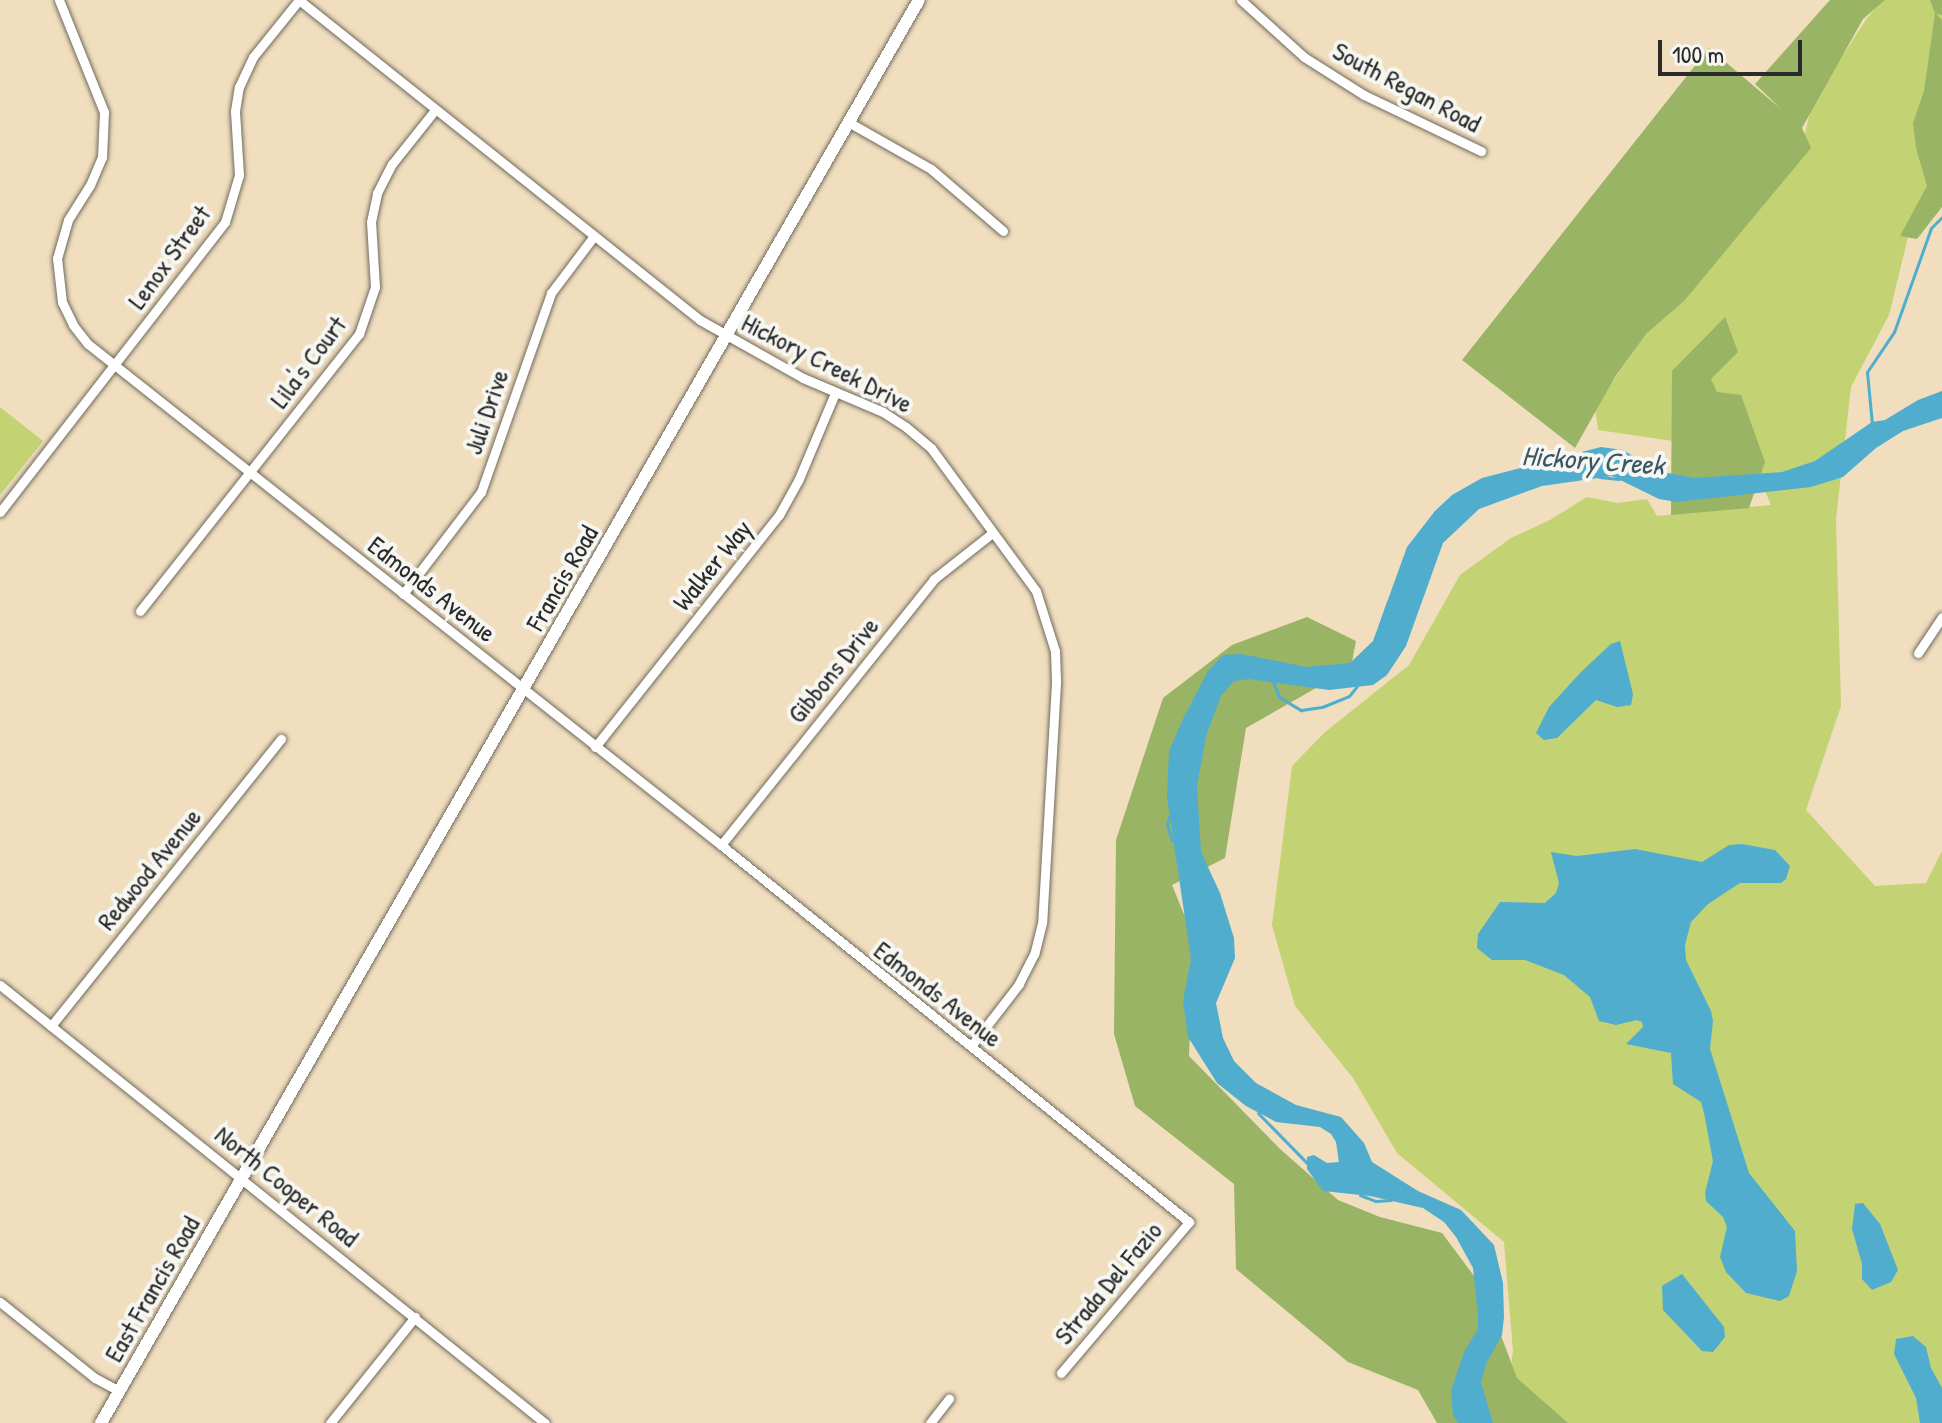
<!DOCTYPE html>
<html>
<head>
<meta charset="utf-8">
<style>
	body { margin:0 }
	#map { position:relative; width:1942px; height:1423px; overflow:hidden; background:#f0debe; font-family:"Patrick Hand",sans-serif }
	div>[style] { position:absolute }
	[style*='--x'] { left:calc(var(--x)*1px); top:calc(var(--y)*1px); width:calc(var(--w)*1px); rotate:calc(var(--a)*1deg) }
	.green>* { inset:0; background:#c3d273 }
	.forest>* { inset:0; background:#9ab465 }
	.water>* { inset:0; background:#50adce }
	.stream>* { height:3px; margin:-1.5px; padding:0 1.5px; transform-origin:1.5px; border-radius:1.5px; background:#50adce }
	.roads { filter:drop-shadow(0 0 2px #706a5e) drop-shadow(0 0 2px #706a5e) }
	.street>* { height:9px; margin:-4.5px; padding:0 4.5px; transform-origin:4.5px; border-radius:4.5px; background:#fff }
	.secondary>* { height:12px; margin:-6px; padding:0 6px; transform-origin:6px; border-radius:6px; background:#fff }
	span { translate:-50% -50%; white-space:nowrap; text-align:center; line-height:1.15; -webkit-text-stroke:8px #f6f6f2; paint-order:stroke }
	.street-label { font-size:26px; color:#2b2b2b }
	.water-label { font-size:28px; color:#385864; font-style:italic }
	.scale { position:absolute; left:1658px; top:40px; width:144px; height:36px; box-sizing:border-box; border:4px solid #2b2b2b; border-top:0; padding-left:10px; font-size:24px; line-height:28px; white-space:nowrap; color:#2b2b2b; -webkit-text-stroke:6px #f6f6f2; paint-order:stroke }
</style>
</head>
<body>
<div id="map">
	<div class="green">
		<div style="clip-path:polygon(1883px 0,1935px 0,1942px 9px,1942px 155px,1910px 229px,1889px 315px,1851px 387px,1836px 519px,1841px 706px,1806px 810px,1875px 886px,1926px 883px,1942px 851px,1942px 1423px,1529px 1423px,1506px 1403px,1513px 1351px,1504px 1242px,1397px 1153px,1353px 1078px,1295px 1006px,1272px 925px,1292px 766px,1324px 733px,1409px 665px,1460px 575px,1511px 538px,1550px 520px,1587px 497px,1617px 503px,1647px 499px,1657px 516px,1771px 505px,1748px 452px,1598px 430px,1595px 406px,1652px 326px,1805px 134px,1812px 103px,1867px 18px)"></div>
		<div style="clip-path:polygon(0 407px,43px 441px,0 495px)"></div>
	</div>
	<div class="forest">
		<div style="clip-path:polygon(1830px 0,1885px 0,1863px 19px,1802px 128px,1811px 148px,1684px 301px,1647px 333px,1615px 377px,1575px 448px,1462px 360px,1709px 48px,1781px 109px,1755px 84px)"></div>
		<div style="clip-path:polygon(1930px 0,1942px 0,1942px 15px,1936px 14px,1942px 20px,1942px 207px,1917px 239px,1900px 236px,1927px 186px,1916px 148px,1913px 123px,1924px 91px,1935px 13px)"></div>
		<div style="clip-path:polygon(1725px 317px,1738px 352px,1711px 379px,1717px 392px,1741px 395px,1765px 462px,1749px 508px,1671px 515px,1672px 371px)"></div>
		<div style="clip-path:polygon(1307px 617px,1356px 641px,1349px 677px,1323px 684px,1246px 728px,1225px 858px,1172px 885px,1194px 939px,1189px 1056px,1280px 1149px,1338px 1200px,1380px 1217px,1442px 1233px,1483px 1288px,1517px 1378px,1568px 1423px,1437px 1423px,1418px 1390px,1348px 1362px,1236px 1269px,1234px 1184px,1135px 1106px,1114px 1034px,1116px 840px,1163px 698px,1232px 645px)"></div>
	</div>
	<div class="water">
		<div style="clip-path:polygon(1942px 391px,1942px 418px,1903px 431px,1876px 448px,1843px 477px,1811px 487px,1677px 502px,1659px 499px,1612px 476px,1542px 486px,1479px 509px,1443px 543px,1406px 646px,1387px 675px,1373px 685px,1329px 690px,1249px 679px,1234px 681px,1221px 696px,1206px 736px,1197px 786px,1201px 852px,1220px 893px,1234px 938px,1235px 958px,1216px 1003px,1223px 1038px,1234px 1061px,1256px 1083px,1296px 1105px,1341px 1117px,1364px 1143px,1372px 1162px,1418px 1191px,1461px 1210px,1494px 1245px,1503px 1283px,1504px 1317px,1502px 1335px,1486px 1364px,1481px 1382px,1493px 1423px,1458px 1423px,1453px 1415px,1451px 1391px,1464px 1352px,1478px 1329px,1478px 1315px,1473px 1268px,1456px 1237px,1444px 1222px,1423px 1208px,1370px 1196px,1323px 1191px,1307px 1169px,1307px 1157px,1314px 1155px,1327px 1163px,1339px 1162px,1336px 1142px,1331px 1134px,1320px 1127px,1276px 1122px,1246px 1106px,1217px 1083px,1188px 1037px,1183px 1001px,1191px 959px,1167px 797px,1169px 751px,1184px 717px,1208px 671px,1223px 655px,1241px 654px,1307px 667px,1350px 663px,1373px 641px,1407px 547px,1435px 511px,1452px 495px,1482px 478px,1601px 447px,1623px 450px,1658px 471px,1694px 478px,1782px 472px,1815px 461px,1872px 422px,1885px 420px,1918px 400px)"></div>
		<div style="clip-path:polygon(1620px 641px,1633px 694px,1631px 705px,1617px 707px,1596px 700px,1557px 738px,1544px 740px,1536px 733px,1549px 707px,1581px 672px,1611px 644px)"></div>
		<div style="clip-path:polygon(1742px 844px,1775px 850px,1790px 866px,1786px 879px,1781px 883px,1740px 883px,1708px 904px,1691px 922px,1685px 945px,1686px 960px,1711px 1011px,1713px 1021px,1710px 1049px,1749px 1173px,1795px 1231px,1797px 1271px,1789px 1296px,1780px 1301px,1746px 1293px,1726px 1272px,1720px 1257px,1727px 1227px,1723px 1217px,1706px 1201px,1705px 1193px,1713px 1161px,1704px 1113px,1701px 1102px,1673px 1084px,1671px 1053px,1626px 1044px,1643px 1027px,1642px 1022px,1637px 1020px,1616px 1025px,1599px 1021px,1590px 997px,1564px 975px,1525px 960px,1492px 960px,1477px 948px,1478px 934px,1500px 902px,1545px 903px,1556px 893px,1559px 883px,1551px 852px,1577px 856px,1635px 849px,1702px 862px,1729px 845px)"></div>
		<div style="clip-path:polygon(1863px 1203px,1880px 1224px,1898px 1270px,1891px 1282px,1872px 1290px,1862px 1279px,1862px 1264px,1852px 1229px,1855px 1204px)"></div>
		<div style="clip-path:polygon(1682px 1274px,1724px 1327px,1725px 1337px,1713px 1352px,1702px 1351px,1663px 1310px,1662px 1286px)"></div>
		<div style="clip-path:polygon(1913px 1336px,1926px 1347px,1931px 1368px,1942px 1388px,1942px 1423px,1920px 1423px,1916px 1398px,1894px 1354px,1896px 1339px)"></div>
	</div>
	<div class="stream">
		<div style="--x:1872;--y:424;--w:52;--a:-95.5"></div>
		<div style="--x:1867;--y:372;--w:48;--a:-56"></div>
		<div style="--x:1894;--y:332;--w:110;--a:-70.4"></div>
		<div style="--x:1931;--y:228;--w:16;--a:-45"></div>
		<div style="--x:1599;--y:477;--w:20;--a:6"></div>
		<div style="--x:1379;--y:628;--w:28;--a:-71"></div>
		<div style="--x:1272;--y:679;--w:19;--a:69"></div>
		<div style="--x:1279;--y:697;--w:26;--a:31"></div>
		<div style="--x:1301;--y:710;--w:21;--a:-8"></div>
		<div style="--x:1322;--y:707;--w:29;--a:-22"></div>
		<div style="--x:1349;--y:696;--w:13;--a:-51"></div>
		<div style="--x:1169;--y:817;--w:8;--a:104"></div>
		<div style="--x:1167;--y:825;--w:16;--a:72"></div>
		<div style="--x:1258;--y:1113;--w:73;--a:45.6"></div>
		<div style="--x:1360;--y:1195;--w:17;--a:21"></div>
		<div style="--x:1376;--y:1201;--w:15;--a:-4"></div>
	</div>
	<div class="roads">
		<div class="street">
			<div style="--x:59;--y:0;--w:121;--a:68.1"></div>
			<div style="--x:104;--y:112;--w:45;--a:92.5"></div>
			<div style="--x:102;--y:157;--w:30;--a:113"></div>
			<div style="--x:90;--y:185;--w:41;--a:122.2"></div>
			<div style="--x:68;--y:220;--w:40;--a:106"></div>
			<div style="--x:57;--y:258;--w:44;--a:83.5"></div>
			<div style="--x:62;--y:302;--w:25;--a:64"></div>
			<div style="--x:73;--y:325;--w:24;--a:52"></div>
			<div style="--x:88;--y:344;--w:807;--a:38.36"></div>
			<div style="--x:721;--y:845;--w:601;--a:38.85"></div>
			<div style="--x:1189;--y:1222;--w:198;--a:130.3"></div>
			<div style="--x:1241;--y:0;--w:85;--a:42.1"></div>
			<div style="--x:1304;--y:57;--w:71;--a:32.3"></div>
			<div style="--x:1364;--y:95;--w:130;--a:25.6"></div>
			<div style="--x:850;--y:123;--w:93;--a:29.6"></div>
			<div style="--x:931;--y:169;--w:95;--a:40.7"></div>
			<div style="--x:0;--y:512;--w:367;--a:-52.2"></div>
			<div style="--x:225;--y:222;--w:49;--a:-73.4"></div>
			<div style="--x:239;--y:175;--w:64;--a:-93.6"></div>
			<div style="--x:235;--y:111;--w:24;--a:-81"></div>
			<div style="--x:239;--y:87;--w:33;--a:-65"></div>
			<div style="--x:253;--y:57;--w:73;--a:-51.1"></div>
			<div style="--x:299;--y:0;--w:513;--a:38.59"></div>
			<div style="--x:700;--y:320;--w:118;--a:29.4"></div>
			<div style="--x:803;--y:378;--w:87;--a:23"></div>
			<div style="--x:883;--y:412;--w:27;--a:33"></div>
			<div style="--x:906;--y:427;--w:33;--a:40"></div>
			<div style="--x:931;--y:448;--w:177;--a:53.7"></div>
			<div style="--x:1036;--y:591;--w:63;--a:72.4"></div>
			<div style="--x:1055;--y:651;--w:32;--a:88"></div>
			<div style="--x:1056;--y:683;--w:240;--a:93.3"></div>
			<div style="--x:1042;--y:923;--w:32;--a:104"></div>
			<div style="--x:1034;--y:954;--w:34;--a:117"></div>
			<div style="--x:1019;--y:984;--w:78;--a:127.7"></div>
			<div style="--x:403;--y:594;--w:128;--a:-52.6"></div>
			<div style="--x:481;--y:492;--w:211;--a:-70.6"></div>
			<div style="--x:551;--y:293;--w:71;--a:-53"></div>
			<div style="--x:140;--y:611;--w:353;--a:-51.7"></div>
			<div style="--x:359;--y:334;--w:50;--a:-71.2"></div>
			<div style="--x:375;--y:287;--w:65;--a:-93.5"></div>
			<div style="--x:371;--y:222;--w:30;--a:-78"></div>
			<div style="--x:377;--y:193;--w:33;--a:-63"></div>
			<div style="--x:392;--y:164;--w:69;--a:-51.5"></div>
			<div style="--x:1918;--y:653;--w:43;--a:-56.3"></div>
			<div style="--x:595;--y:747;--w:296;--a:-51.6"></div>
			<div style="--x:779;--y:515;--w:39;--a:-61"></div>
			<div style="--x:798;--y:481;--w:95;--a:-67.2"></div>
			<div style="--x:721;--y:845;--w:341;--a:-51.3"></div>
			<div style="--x:934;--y:579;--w:73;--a:-38.3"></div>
			<div style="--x:0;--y:985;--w:699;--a:38.79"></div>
			<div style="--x:51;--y:1026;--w:368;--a:-51.3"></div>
			<div style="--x:0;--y:1302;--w:122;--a:38.7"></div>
			<div style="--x:95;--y:1378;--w:27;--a:28"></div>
			<div style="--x:330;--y:1423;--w:136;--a:-51.3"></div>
			<div style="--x:930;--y:1423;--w:31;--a:-52"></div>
		</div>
		<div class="secondary">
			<div style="--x:101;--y:1423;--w:1641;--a:-60.11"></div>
		</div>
	</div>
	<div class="street-label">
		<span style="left:1407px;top:87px;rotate:28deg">South Regan Road</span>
		<span style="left:169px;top:257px;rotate:-54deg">Lenox Street</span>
		<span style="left:308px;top:362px;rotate:-53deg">Lila's Court</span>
		<span style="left:827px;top:363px;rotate:27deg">Hickory Creek Drive</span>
		<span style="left:486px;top:412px;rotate:-71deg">Juli Drive</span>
		<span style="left:712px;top:565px;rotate:-51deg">Walker Way</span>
		<span style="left:562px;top:578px;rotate:-60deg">Francis Road</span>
		<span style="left:432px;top:589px;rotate:38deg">Edmonds Avenue</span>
		<span style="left:833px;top:670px;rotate:-51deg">Gibbons Drive</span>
		<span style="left:149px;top:869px;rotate:-51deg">Redwood Avenue</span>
		<span style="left:938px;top:994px;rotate:38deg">Edmonds Avenue</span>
		<span style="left:287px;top:1186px;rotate:39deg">North Cooper Road</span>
		<span style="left:1108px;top:1283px;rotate:-50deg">Strada Del Fazio</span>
		<span style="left:152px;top:1289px;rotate:-60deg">East Francis Road</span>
	</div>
	<div class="water-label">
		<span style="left:1593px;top:460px;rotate:4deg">Hickory Creek</span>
	</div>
	<div class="scale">100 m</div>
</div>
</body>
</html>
